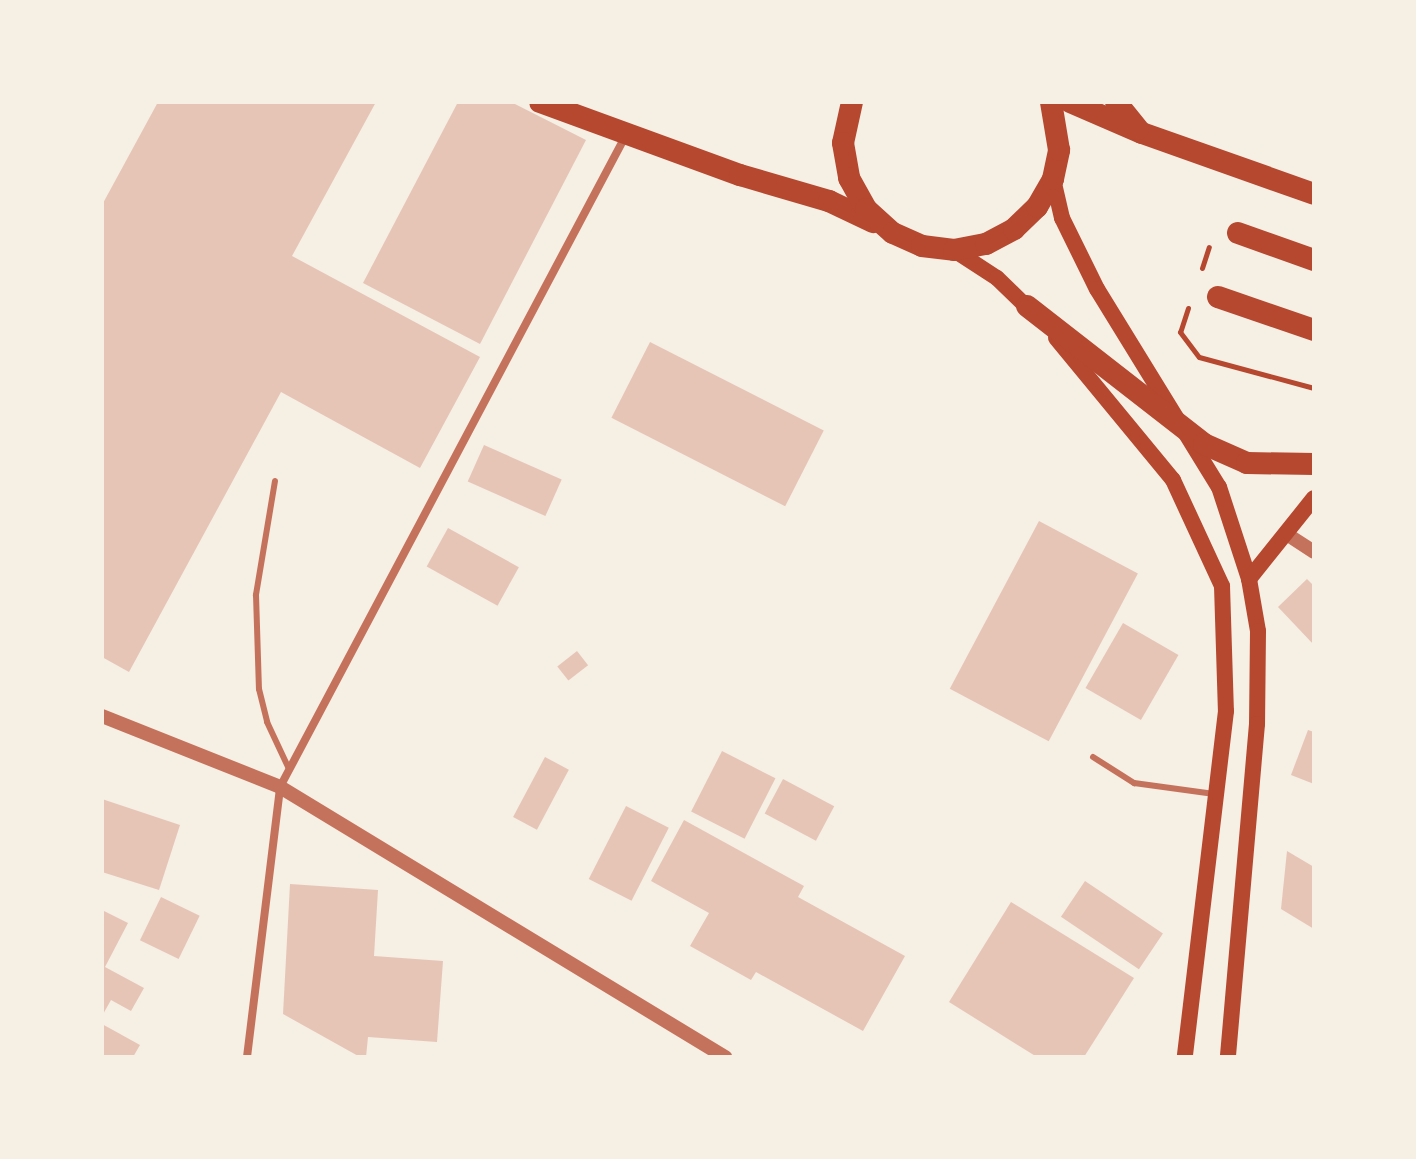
<!DOCTYPE html>
<html>
<head>
<meta charset="utf-8">
<style>
	body { margin:0 }
	#map { position:relative; width:1416px; height:1159px; overflow:hidden; background:#f6efe4; font-family:Barlow,sans-serif }
	div>[style] { position:absolute }
	[style*='--x'] { left:calc(var(--x)*1px); top:calc(var(--y)*1px); width:calc(var(--w)*1px); rotate:calc(var(--a)*1deg) }
	.building>* { inset:0; background:#e6c5b7; transform-origin:0 0 }
	.path>* { height:5px; margin:-2.5px; padding:0 2.5px; transform-origin:2.5px; border-radius:2.5px; background:#b5482f }
	.service>* { height:6px; margin:-3px; padding:0 3px; transform-origin:3px; border-radius:3px; background:#c5725c }
	.minor>* { height:8px; margin:-4px; padding:0 4px; transform-origin:4px; border-radius:4px; background:#c5725c }
	.tertiary>* { height:14px; margin:-7px; padding:0 7px; transform-origin:7px; border-radius:7px; background:#c5725c }
	.secondary>* { height:16px; margin:-8px; padding:0 8px; transform-origin:8px; border-radius:8px; background:#b5482f }
	.trunk>* { height:22px; margin:-11px; padding:0 11px; transform-origin:11px; border-radius:11px; background:#b5482f }
	span { translate:-50% -50%; white-space:nowrap; text-align:center; line-height:1.15; -webkit-text-stroke:8px #f6efe4; paint-order:stroke }
	.frame { position:absolute; inset:0; border:104px solid #f6efe4; pointer-events:none }
</style>
</head>
<body>
<div id="map">
	<div class="building">
		<div style="clip-path:polygon(158px 102px,376px 102px,292px 256px,480px 357px,420px 468px,281px 392px,129px 672px,102px 657px,102px 205px)"></div>
		<div style="clip-path:polygon(458px 102px,511px 102px,586px 140px,480px 344px,363px 283px)"></div>
		<div style="left:650px;top:342px;width:195px;height:85px;rotate:27deg"></div>
		<div style="left:484px;top:445px;width:85px;height:40px;rotate:24deg"></div>
		<div style="left:1039px;top:521px;width:112px;height:190px;rotate:28deg"></div>
		<div style="left:448px;top:528px;width:81px;height:44px;rotate:29deg"></div>
		<div style="clip-path:polygon(1307px 579px,1314px 586px,1314px 645px,1278px 607px)"></div>
		<div style="left:1123px;top:623px;width:64px;height:75px;rotate:30deg"></div>
		<div style="left:577px;top:651px;width:18px;height:25px;rotate:52deg"></div>
		<div style="clip-path:polygon(1308px 730px,1314px 732px,1314px 784px,1291px 775px)"></div>
		<div style="left:722px;top:751px;width:60px;height:68px;rotate:27deg"></div>
		<div style="left:545px;top:757px;width:27px;height:68px;rotate:28deg"></div>
		<div style="left:783px;top:779px;width:58px;height:39px;rotate:28deg"></div>
		<div style="clip-path:polygon(102px 799px,180px 825px,159px 890px,102px 872px)"></div>
		<div style="left:626px;top:806px;width:48px;height:82px;rotate:27deg"></div>
		<div style="clip-path:polygon(684px 820px,804px 886px,798px 897px,905px 956px,863px 1031px,756px 972px,751px 980px,690px 946px,709px 913px,651px 881px)"></div>
		<div style="clip-path:polygon(1287px 851px,1314px 867px,1314px 929px,1281px 909px)"></div>
		<div style="left:1085px;top:881px;width:94px;height:43px;rotate:34deg"></div>
		<div style="clip-path:polygon(290px 884px,378px 890px,374px 956px,443px 961px,437px 1042px,368px 1037px,366px 1057px,360px 1057px,283px 1014px)"></div>
		<div style="left:161px;top:897px;width:43px;height:48px;rotate:26deg"></div>
		<div style="clip-path:polygon(1011px 902px,1134px 978px,1084px 1057px,1037px 1057px,949px 1002px)"></div>
		<div style="clip-path:polygon(102px 910px,128px 923px,105px 967px,144px 988px,131px 1011px,111px 1000px,102px 1016px)"></div>
		<div style="clip-path:polygon(102px 1024px,140px 1045px,133px 1057px,102px 1057px)"></div>
	</div>
	<div class="path">
		<div style="--x:1202;--y:268;--w:22;--a:-72"></div>
		<div style="--x:1188;--y:308;--w:25;--a:108"></div>
		<div style="--x:1180;--y:332;--w:31;--a:53"></div>
		<div style="--x:1199;--y:357;--w:119;--a:15.1"></div>
	</div>
	<div class="service">
		<div style="--x:275;--y:481;--w:116;--a:99.5"></div>
		<div style="--x:256;--y:595;--w:94;--a:88.2"></div>
		<div style="--x:259;--y:689;--w:34;--a:76"></div>
		<div style="--x:267;--y:722;--w:52;--a:64.9"></div>
		<div style="--x:1093;--y:757;--w:49;--a:32.4"></div>
		<div style="--x:1134;--y:783;--w:81;--a:7.8"></div>
	</div>
	<div class="minor">
		<div style="--x:247;--y:1057;--w:272;--a:-83"></div>
		<div style="--x:280;--y:787;--w:738;--a:-62.05"></div>
	</div>
	<div class="tertiary">
		<div style="--x:1288;--y:535;--w:31;--a:33"></div>
		<div style="--x:102;--y:716;--w:192;--a:21.7"></div>
		<div style="--x:280;--y:787;--w:521;--a:31.25"></div>
	</div>
	<div class="secondary">
		<div style="--x:1053;--y:179;--w:40;--a:77"></div>
		<div style="--x:1062;--y:218;--w:79;--a:63.8"></div>
		<div style="--x:1097;--y:289;--w:233;--a:58.4"></div>
		<div style="--x:1219;--y:487;--w:97;--a:71.9"></div>
		<div style="--x:1249;--y:579;--w:53;--a:80.2"></div>
		<div style="--x:1258;--y:631;--w:93;--a:90.6"></div>
		<div style="--x:1257;--y:724;--w:334;--a:95"></div>
		<div style="--x:954;--y:250;--w:51;--a:33.1"></div>
		<div style="--x:997;--y:278;--w:49;--a:44.2"></div>
		<div style="--x:1056;--y:338;--w:184;--a:50.5"></div>
		<div style="--x:1173;--y:480;--w:117;--a:65.2"></div>
		<div style="--x:1222;--y:586;--w:125;--a:88.2"></div>
		<div style="--x:1226;--y:711;--w:348;--a:96.8"></div>
		<div style="--x:1249;--y:579;--w:104;--a:-51.3"></div>
	</div>
	<div class="trunk">
		<div style="--x:540;--y:102;--w:213;--a:20.1"></div>
		<div style="--x:740;--y:175;--w:93;--a:16.3"></div>
		<div style="--x:829;--y:201;--w:49;--a:25.5"></div>
		<div style="--x:852;--y:102;--w:42;--a:102.4"></div>
		<div style="--x:843;--y:143;--w:36;--a:80"></div>
		<div style="--x:849;--y:178;--w:35;--a:61"></div>
		<div style="--x:866;--y:209;--w:36;--a:42"></div>
		<div style="--x:893;--y:233;--w:32;--a:24"></div>
		<div style="--x:922;--y:246;--w:32;--a:7"></div>
		<div style="--x:954;--y:250;--w:33;--a:-11"></div>
		<div style="--x:986;--y:244;--w:32;--a:-28"></div>
		<div style="--x:1014;--y:229;--w:32;--a:-44"></div>
		<div style="--x:1037;--y:207;--w:32;--a:-60"></div>
		<div style="--x:1053;--y:179;--w:30;--a:-78"></div>
		<div style="--x:1059;--y:150;--w:49;--a:-99.5"></div>
		<div style="--x:1070;--y:102;--w:78;--a:23.3"></div>
		<div style="--x:1142;--y:133;--w:182;--a:19.5"></div>
		<div style="--x:1116;--y:102;--w:35;--a:51"></div>
		<div style="--x:1238;--y:233;--w:81;--a:19.6"></div>
		<div style="--x:1218;--y:297;--w:102;--a:19"></div>
		<div style="--x:1027;--y:306;--w:224;--a:37.9"></div>
		<div style="--x:1204;--y:444;--w:47;--a:23.8"></div>
		<div style="--x:1247;--y:463;--w:67;--a:0.9"></div>
	</div>
	<div class="frame"></div>
</div>
</body>
</html>
